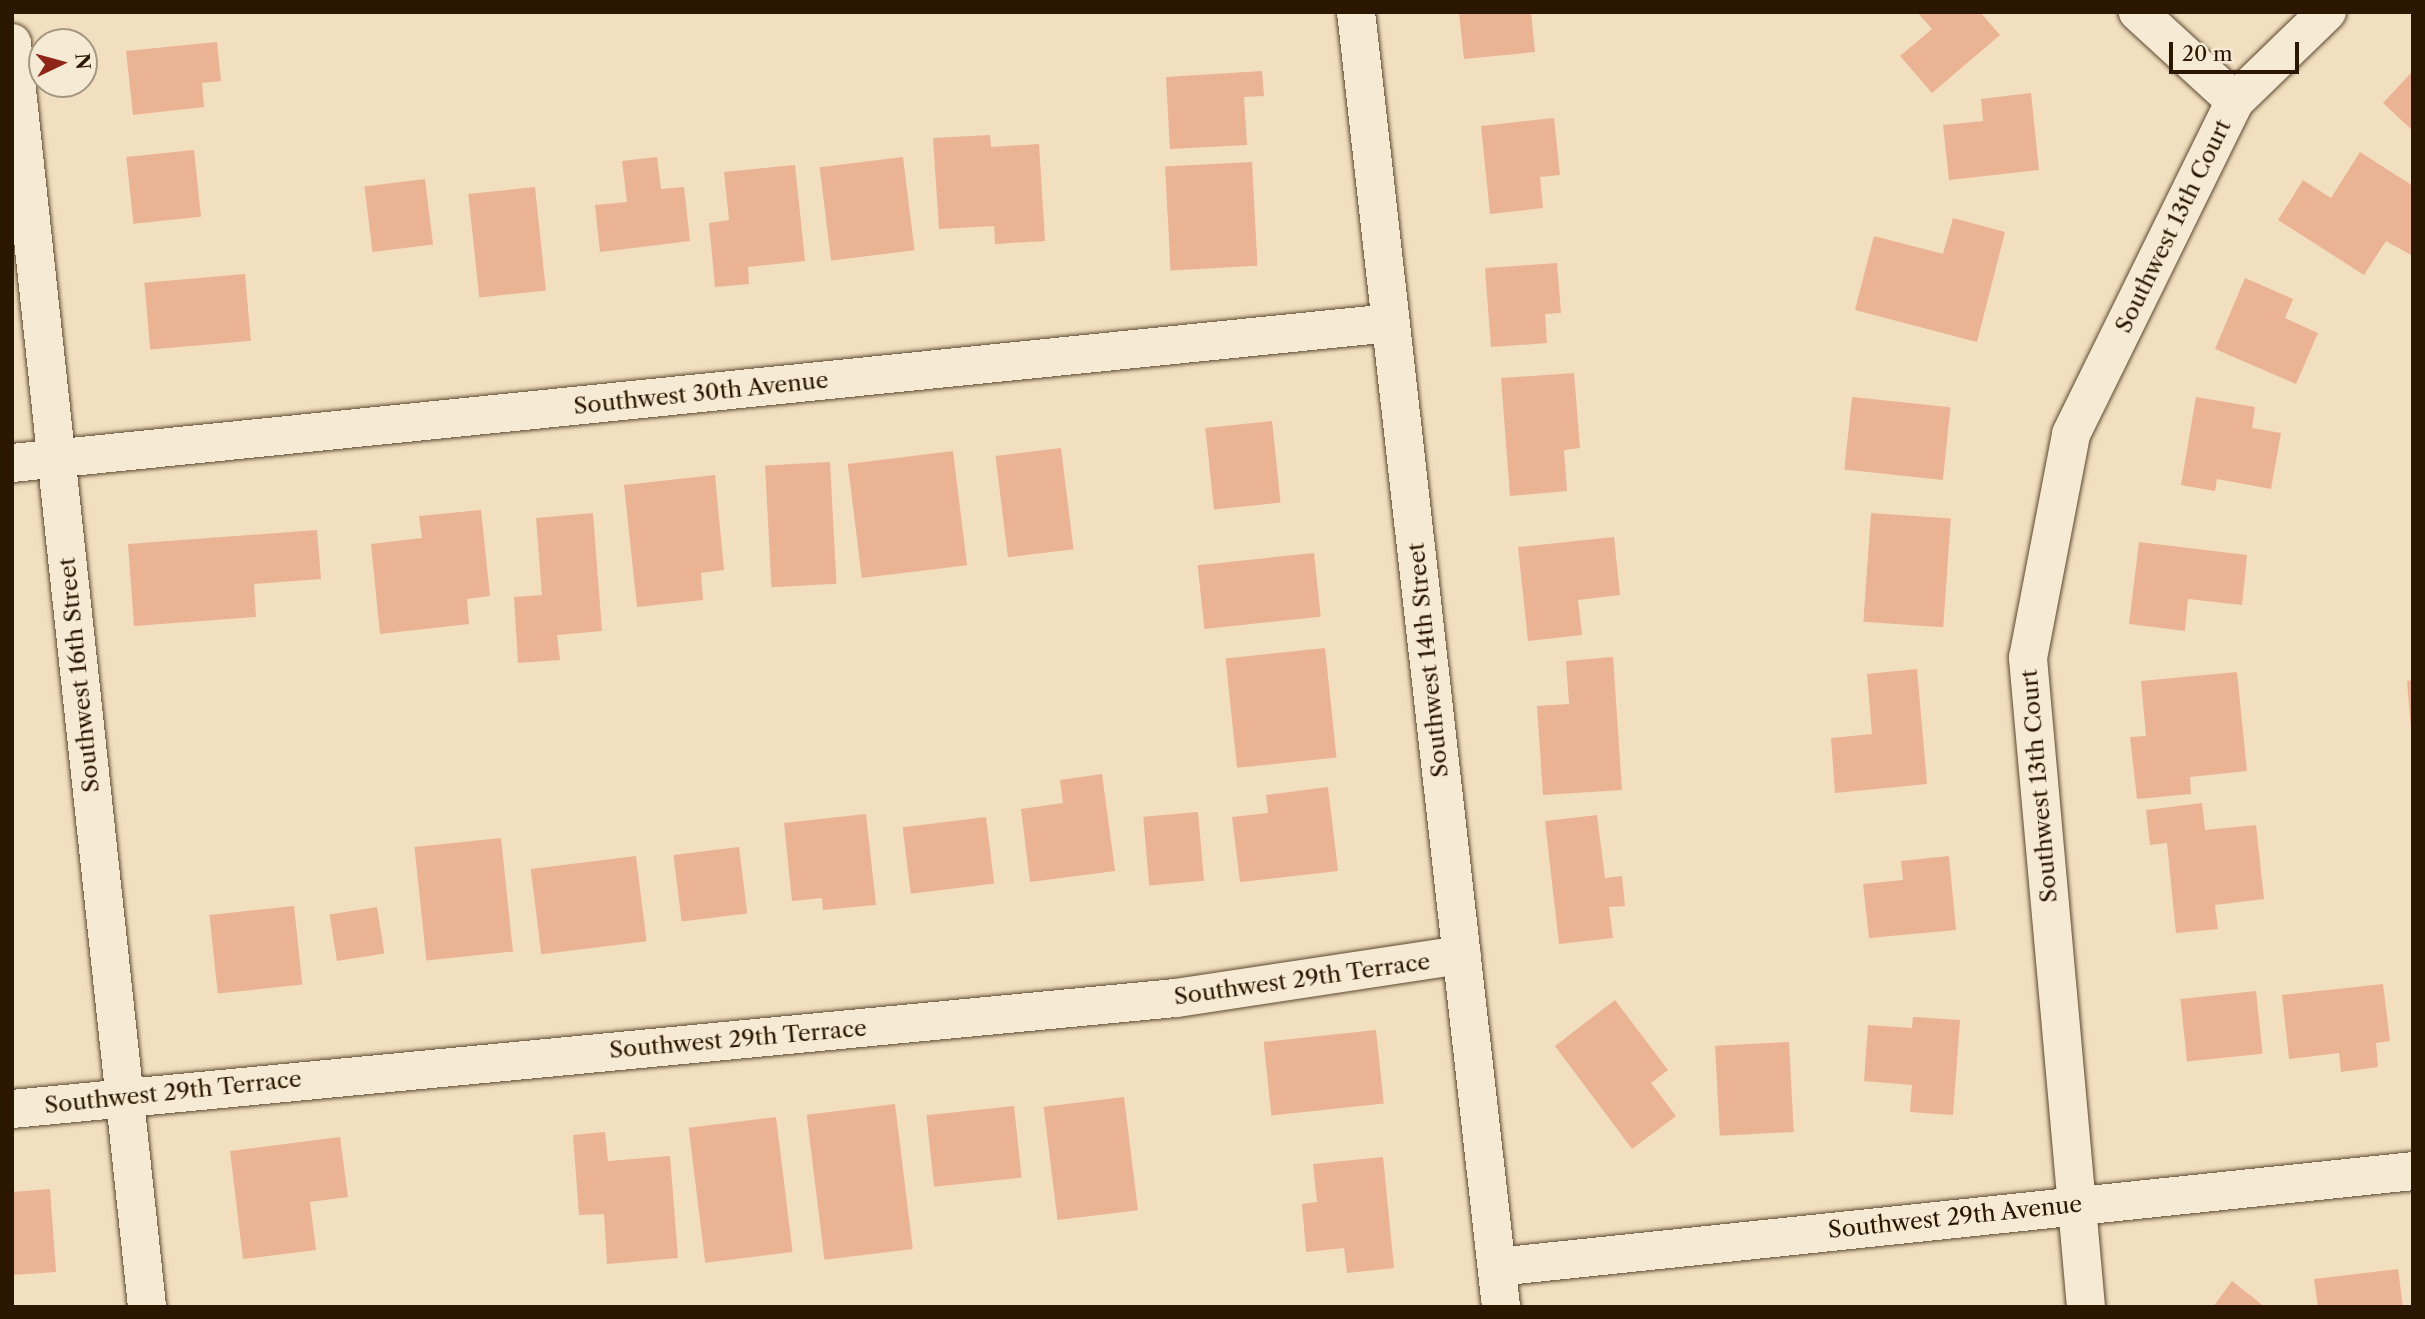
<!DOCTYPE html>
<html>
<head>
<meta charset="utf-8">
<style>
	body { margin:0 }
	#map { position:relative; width:2425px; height:1319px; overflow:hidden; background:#f2dfbf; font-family:"Libre Caslon Text",serif }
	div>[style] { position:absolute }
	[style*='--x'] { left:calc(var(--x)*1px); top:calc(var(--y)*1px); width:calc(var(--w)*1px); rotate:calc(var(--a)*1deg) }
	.building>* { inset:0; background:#eab394; transform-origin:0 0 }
	.roads { filter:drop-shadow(0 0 2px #5d4930) drop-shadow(0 0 2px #5d4930) }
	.street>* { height:38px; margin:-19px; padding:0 19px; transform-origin:19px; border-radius:19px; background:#f7ead5 }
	span { translate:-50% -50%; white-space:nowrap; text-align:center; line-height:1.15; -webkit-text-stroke:5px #f7ead5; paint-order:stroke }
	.street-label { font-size:23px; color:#2b1700 }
	.frame { position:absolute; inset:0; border:14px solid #2b1700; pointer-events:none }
	.north { position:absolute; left:28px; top:28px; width:70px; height:70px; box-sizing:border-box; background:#f7ead5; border:2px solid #a59680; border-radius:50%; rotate:85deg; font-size:19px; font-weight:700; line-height:28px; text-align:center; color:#2b1700 }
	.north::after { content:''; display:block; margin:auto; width:24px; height:32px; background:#8f2418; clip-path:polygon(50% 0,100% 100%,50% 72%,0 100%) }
	.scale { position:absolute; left:2169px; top:42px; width:130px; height:32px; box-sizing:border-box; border:4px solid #2b1700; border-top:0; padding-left:9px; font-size:21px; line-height:24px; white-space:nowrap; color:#2b1700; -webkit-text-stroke:5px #f7ead5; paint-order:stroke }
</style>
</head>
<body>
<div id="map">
	<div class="building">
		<div style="clip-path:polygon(1459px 12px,1531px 12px,1535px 52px,1464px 59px)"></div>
		<div style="clip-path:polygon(1917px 12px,1980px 12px,2000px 35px,1932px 93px,1900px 56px,1932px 29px)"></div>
		<div style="clip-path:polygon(217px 42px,221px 81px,202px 83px,204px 107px,133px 115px,126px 51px)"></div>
		<div style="clip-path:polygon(1262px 71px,1264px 96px,1244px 97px,1247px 145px,1170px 149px,1166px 77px)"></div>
		<div style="clip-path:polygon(2411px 73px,2413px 75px,2413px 131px,2383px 103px)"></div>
		<div style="clip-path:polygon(2031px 93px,2039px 170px,1949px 180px,1943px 125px,1983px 121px,1981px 99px)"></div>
		<div style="clip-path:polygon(1554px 118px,1560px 175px,1540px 177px,1543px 208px,1490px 214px,1481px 126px)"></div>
		<div style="clip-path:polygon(990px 135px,991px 147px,1039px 144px,1045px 241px,995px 244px,994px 226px,939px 229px,933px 138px)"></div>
		<div style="left:194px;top:150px;width:67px;height:68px;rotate:84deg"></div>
		<div style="clip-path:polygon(2360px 152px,2413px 186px,2413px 256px,2386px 241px,2364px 275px,2278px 220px,2303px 180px,2331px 198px)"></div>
		<div style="clip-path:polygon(657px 157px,661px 189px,684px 187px,690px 241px,600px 252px,595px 205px,627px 202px,622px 161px)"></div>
		<div style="left:903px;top:157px;width:94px;height:84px;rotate:83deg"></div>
		<div style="left:1252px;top:162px;width:104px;height:87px;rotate:87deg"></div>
		<div style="clip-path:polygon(795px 165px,805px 261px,748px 267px,749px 284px,715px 287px,709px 223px,729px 220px,724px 172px)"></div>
		<div style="left:425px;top:179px;width:66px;height:61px;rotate:83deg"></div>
		<div style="left:535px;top:187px;width:104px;height:67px;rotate:84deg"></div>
		<div style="clip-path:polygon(1953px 218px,2005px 232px,1977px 342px,1855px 310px,1874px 236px,1943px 254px)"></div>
		<div style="clip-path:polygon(1557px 263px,1561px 313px,1545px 314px,1547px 343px,1491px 347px,1485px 268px)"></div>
		<div style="left:245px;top:274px;width:67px;height:101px;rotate:85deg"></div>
		<div style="clip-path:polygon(2245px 278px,2293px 299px,2285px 318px,2318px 333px,2296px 384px,2215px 349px)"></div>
		<div style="clip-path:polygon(1574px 373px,1580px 448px,1564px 450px,1567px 491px,1510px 496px,1501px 378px)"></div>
		<div style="left:1852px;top:397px;width:99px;height:73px;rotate:6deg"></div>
		<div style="clip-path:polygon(2196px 397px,2255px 407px,2252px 428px,2281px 433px,2271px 489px,2217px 479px,2215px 491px,2181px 485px)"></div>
		<div style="left:1272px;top:421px;width:82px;height:67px;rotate:84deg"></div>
		<div style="left:1061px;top:448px;width:102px;height:66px;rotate:83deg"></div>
		<div style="left:953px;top:451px;width:115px;height:106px;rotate:83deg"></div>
		<div style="left:830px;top:462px;width:122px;height:65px;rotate:87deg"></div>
		<div style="clip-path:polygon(715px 475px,724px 570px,701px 573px,703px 600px,637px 607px,624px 485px)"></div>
		<div style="clip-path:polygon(481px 510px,490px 596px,467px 599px,469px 624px,380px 634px,371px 544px,422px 538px,419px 516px)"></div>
		<div style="clip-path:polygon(593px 513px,602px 631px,557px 635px,560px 660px,518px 663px,514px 597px,542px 595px,536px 518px)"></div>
		<div style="left:1871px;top:513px;width:80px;height:109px;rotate:4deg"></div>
		<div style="clip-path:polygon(317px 530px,321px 579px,254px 584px,256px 617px,134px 626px,128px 544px)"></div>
		<div style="clip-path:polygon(1614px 537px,1620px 595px,1578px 600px,1582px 635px,1528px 641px,1518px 547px)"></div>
		<div style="clip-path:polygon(2139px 542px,2247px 555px,2242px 605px,2188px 599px,2185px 631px,2129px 624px)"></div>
		<div style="left:1314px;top:553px;width:64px;height:117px;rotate:84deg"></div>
		<div style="left:1325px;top:648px;width:110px;height:100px;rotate:84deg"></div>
		<div style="clip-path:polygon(1613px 657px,1622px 790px,1543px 795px,1537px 706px,1569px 704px,1566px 661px)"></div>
		<div style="clip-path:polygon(1917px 669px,1927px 784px,1835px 793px,1831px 738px,1872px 734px,1867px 674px)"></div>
		<div style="clip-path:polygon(2237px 672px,2247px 771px,2190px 777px,2191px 794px,2137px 799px,2130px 737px,2146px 736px,2141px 681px)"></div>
		<div style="clip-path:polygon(2413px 680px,2413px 729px,2411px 729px,2407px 681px)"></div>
		<div style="clip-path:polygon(1102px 774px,1115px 871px,1030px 882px,1021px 809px,1063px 803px,1060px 780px)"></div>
		<div style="clip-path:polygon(1328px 787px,1338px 871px,1240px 882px,1232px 817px,1268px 813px,1266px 795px)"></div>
		<div style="clip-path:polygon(2202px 803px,2205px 830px,2256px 825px,2264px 899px,2215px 905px,2218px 929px,2176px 933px,2167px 843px,2150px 845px,2146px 810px)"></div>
		<div style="left:1198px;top:812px;width:69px;height:55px;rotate:85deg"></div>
		<div style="clip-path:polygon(866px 814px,876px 905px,823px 910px,822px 898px,792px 901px,784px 823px)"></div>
		<div style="clip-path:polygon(1597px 815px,1605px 878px,1622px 876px,1625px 906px,1609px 907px,1613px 938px,1559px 944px,1545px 821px)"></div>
		<div style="left:986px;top:817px;width:67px;height:84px;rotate:83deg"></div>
		<div style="left:501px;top:838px;width:114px;height:87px;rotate:84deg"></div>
		<div style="left:739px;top:847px;width:67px;height:66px;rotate:83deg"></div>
		<div style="left:636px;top:856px;width:86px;height:106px;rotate:83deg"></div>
		<div style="clip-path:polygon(1949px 856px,1956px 930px,1869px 938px,1863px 884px,1903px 880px,1901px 861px)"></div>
		<div style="left:294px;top:906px;width:79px;height:85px;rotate:84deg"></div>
		<div style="left:377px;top:907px;width:47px;height:48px;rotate:81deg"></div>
		<div style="clip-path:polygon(2383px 984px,2390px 1041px,2376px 1043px,2378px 1067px,2341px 1072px,2339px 1053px,2289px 1059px,2282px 995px)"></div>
		<div style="left:2256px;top:991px;width:63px;height:76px;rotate:84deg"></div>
		<div style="clip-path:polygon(1615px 1000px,1668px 1070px,1651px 1083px,1676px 1116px,1632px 1149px,1555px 1046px)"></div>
		<div style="clip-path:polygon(1913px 1017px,1960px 1020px,1953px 1115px,1910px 1112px,1912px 1085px,1864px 1081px,1868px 1025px,1912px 1028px)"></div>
		<div style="left:1376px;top:1030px;width:74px;height:113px;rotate:84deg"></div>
		<div style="left:1789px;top:1042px;width:90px;height:74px;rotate:87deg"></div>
		<div style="left:1124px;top:1097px;width:114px;height:81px;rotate:83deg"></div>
		<div style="left:895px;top:1104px;width:146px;height:89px;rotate:83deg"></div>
		<div style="left:1014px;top:1106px;width:72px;height:88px;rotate:84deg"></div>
		<div style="left:776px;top:1117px;width:136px;height:88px;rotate:83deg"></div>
		<div style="clip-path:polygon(605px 1132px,608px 1161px,670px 1156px,678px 1258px,607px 1264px,604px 1214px,579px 1215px,573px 1135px)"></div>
		<div style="clip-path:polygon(340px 1137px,348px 1197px,310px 1202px,316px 1250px,243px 1259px,230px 1151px)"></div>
		<div style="clip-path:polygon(1383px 1157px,1394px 1268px,1347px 1273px,1344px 1248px,1306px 1252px,1302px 1204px,1317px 1202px,1313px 1164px)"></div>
		<div style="clip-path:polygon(50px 1189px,56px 1272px,12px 1275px,12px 1192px)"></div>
		<div style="clip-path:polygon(2398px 1269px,2403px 1307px,2318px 1307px,2314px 1279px)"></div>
		<div style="clip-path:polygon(2232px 1281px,2265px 1307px,2213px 1307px)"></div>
	</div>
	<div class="roads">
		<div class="street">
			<div style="--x:1356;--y:12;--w:1303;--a:83.61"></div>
			<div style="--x:12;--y:43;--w:1271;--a:83.9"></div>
			<div style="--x:2235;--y:101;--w:128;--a:-44.1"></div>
			<div style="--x:12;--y:463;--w:1385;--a:-5.8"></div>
			<div style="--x:12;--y:1109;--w:1169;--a:-5.45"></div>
			<div style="--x:1176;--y:998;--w:289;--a:-8.6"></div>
			<div style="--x:1497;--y:1267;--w:921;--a:-5.98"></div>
			<div style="--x:2086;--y:1307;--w:652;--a:-95.11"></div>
			<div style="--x:2028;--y:658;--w:228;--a:-79.1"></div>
			<div style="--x:2071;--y:434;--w:371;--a:-63.8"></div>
			<div style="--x:2235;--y:101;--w:132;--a:-137.5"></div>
		</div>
	</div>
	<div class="street-label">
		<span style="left:2173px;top:226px;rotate:-64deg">Southwest 13th Court</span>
		<span style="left:701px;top:393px;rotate:-6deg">Southwest 30th Avenue</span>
		<span style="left:1428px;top:660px;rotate:-96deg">Southwest 14th Street</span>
		<span style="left:79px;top:675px;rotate:-96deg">Southwest 16th Street</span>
		<span style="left:2039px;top:786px;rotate:-95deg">Southwest 13th Court</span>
		<span style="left:1302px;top:979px;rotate:-8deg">Southwest 29th Terrace</span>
		<span style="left:738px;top:1039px;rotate:-5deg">Southwest 29th Terrace</span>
		<span style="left:173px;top:1092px;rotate:-6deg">Southwest 29th Terrace</span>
		<span style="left:1955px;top:1217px;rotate:-6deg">Southwest 29th Avenue</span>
	</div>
	<div class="frame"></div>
	<div class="north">N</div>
	<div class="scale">20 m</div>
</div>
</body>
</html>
